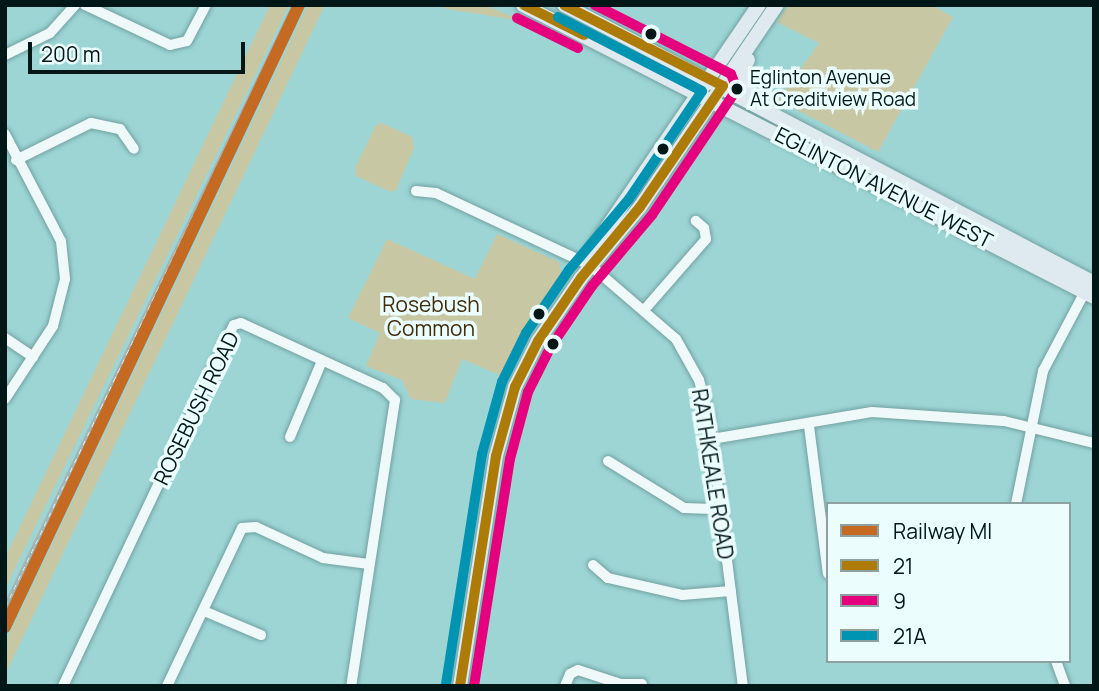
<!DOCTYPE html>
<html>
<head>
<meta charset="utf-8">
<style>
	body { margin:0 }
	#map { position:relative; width:1099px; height:691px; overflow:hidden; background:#9dd5d5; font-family:Manrope,sans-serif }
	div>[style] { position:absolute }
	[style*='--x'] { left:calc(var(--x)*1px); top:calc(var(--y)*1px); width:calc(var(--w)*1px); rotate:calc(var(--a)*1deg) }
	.green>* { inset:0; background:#c8c7a3 }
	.roads { filter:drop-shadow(0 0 2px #73a1a1) drop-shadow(0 0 2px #73a1a1) }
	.minor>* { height:10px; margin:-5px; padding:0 5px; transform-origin:5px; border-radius:5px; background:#f0f9f9 }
	.major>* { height:14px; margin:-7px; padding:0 7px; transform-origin:7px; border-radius:7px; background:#deeaef }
	.rail>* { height:4.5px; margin-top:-2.25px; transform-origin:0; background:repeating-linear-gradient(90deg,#ebfdfd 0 5px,#a6b3b3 0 10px); box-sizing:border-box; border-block:2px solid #a6b3b3 }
	.bus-1>* { height:10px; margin:-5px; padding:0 5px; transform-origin:5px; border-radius:5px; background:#ad7b07 }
	.bus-2>* { height:10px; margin:-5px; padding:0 5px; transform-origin:5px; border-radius:5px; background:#e5007d }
	.bus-3>* { height:10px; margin:-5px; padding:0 5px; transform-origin:5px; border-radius:5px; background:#0093b2 }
	.rail-1>* { height:12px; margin:-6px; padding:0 6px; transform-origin:6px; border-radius:6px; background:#c46a22 }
	.dots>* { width:19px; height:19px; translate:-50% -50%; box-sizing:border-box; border:4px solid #ebfdfd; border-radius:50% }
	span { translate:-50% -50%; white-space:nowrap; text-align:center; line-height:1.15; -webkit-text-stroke:7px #ebfdfd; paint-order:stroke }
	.bus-label { font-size:19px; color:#011616 }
	.left { translate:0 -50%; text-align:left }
	.street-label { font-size:21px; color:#011616 }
	.park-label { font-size:21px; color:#412d0d }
	.frame { position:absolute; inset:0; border:7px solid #011616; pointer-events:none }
	.legend { position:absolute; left:826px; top:502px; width:245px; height:161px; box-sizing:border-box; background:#ebfdfd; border:2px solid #8da1a1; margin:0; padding:9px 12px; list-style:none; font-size:21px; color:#011616 }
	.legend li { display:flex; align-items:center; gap:14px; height:35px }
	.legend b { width:35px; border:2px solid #8da1a1 }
	.scale { position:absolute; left:28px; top:42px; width:217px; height:32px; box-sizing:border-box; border:4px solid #011616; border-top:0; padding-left:9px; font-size:21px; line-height:24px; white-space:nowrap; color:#011616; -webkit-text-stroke:5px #ebfdfd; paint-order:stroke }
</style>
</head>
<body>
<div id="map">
	<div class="green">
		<div style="clip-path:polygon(270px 5px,289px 5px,5px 589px,5px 558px)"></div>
		<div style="clip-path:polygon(308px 5px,325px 5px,5px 675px,5px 644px)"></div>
		<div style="clip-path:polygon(439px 5px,485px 5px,522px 21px,447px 9px)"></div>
		<div style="clip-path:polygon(788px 5px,931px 5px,953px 17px,878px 152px,778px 100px,819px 43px,777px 22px)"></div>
		<div style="clip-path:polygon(382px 123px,412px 137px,414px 148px,396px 190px,391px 192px,356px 176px,355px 168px,376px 125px)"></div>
		<div style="clip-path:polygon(497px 234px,559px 262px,562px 278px,518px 343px,502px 376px,462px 359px,445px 403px,411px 399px,402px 380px,366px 366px,380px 333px,348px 318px,387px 239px,475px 279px)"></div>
	</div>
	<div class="roads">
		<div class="minor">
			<div style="--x:85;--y:5;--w:94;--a:25.2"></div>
			<div style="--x:170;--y:45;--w:17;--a:-13"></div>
			<div style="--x:187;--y:41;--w:41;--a:-62.2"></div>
			<div style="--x:5;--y:55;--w:50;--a:-26.1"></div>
			<div style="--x:50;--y:33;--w:38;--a:-48"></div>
			<div style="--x:5;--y:134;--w:121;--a:62.4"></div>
			<div style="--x:61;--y:241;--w:38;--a:84"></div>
			<div style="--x:65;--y:279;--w:49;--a:104.3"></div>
			<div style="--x:53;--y:326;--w:87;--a:123.3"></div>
			<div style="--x:16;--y:160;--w:84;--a:-26.3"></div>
			<div style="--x:91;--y:123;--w:30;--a:12"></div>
			<div style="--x:120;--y:129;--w:24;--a:55"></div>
			<div style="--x:416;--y:191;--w:20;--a:6"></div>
			<div style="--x:436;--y:193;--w:170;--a:25.1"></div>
			<div style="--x:590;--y:265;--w:113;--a:40.7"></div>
			<div style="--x:676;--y:339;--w:47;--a:60.7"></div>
			<div style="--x:699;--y:380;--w:39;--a:75"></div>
			<div style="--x:709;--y:418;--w:270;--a:82.8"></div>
			<div style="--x:645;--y:309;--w:93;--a:-48.9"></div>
			<div style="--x:706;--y:239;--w:11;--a:-100"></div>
			<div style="--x:704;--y:228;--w:11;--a:-139"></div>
			<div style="--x:5;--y:338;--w:34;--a:34"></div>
			<div style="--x:809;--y:426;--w:149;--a:82.7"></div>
			<div style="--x:290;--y:437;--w:82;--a:-67.2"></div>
			<div style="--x:712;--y:439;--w:162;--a:-9.6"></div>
			<div style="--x:872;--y:412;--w:132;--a:3.9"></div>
			<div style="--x:1004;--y:421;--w:93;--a:13.7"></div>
			<div style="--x:608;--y:461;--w:89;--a:31.7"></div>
			<div style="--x:684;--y:508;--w:36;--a:2"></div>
			<div style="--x:1016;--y:504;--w:136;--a:-78.5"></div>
			<div style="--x:1043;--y:371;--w:96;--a:-62.1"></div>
			<div style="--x:593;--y:565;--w:20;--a:41"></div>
			<div style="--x:608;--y:578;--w:76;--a:12.9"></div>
			<div style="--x:682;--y:595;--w:49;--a:-4.7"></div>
			<div style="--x:204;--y:611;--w:62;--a:22.8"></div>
			<div style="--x:1056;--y:661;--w:27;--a:70"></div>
			<div style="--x:63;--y:686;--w:399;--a:-64.7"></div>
			<div style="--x:234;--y:325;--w:7;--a:-16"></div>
			<div style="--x:241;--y:323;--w:156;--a:24.6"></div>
			<div style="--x:383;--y:388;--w:17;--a:45"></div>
			<div style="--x:395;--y:400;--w:289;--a:98.7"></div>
			<div style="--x:167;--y:686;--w:175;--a:-64.6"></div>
			<div style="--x:242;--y:528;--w:14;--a:-4"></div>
			<div style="--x:256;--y:527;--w:74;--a:24.8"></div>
			<div style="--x:323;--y:558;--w:46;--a:7.4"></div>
			<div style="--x:565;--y:686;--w:13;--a:-67"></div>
			<div style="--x:570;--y:674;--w:9;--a:-27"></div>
			<div style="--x:578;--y:670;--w:45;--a:18"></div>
			<div style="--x:621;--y:684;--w:21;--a:0"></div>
		</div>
		<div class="major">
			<div style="--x:523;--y:5;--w:641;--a:27.08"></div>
			<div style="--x:564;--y:5;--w:598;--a:27.68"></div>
			<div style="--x:748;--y:60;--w:13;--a:122"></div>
			<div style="--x:741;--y:71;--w:12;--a:85"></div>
			<div style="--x:742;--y:83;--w:20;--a:45"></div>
			<div style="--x:590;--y:265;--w:14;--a:-86"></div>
			<div style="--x:591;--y:251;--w:298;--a:-55.7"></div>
			<div style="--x:460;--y:686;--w:233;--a:-81.1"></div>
			<div style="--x:496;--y:456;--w:72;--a:-74.6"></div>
			<div style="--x:515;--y:387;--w:51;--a:-63.4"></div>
			<div style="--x:538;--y:341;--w:76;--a:-55.7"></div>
			<div style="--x:581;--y:278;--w:92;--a:-50.3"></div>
			<div style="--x:640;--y:207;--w:244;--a:-55.9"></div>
		</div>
	</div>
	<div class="rail">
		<div style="--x:5;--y:607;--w:668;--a:-64.36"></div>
	</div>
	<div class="bus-1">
		<div style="--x:524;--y:5;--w:67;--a:26.6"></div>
		<div style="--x:460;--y:686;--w:233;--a:-81.1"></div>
		<div style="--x:496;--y:456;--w:72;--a:-74.6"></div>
		<div style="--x:515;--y:387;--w:51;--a:-63.4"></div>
		<div style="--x:538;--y:341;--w:76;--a:-55.7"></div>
		<div style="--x:581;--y:278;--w:92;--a:-50.3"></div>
		<div style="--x:640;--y:207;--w:147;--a:-55.6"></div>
		<div style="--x:723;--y:86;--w:178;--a:-153"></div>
	</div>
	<div class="bus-2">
		<div style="--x:517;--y:18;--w:68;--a:26.2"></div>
		<div style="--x:474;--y:686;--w:230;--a:-81"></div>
		<div style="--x:510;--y:459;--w:69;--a:-75"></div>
		<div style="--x:528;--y:392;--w:49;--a:-63.4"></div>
		<div style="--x:550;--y:348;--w:75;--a:-55.9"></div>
		<div style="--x:592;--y:286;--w:93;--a:-49.8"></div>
		<div style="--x:652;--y:215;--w:152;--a:-56"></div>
		<div style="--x:737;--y:89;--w:16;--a:-112"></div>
		<div style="--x:731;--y:74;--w:153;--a:-153.1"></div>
	</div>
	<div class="bus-3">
		<div style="--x:446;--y:684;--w:233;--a:-81.1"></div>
		<div style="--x:482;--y:454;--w:75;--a:-74.5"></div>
		<div style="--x:502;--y:382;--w:55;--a:-63.9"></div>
		<div style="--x:526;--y:333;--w:76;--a:-55.7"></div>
		<div style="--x:569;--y:270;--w:93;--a:-49.8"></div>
		<div style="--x:629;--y:199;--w:130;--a:-55.9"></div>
		<div style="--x:702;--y:91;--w:162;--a:-152.8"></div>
	</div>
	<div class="rail-1">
		<div style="--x:5;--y:627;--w:688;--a:-64.7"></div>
	</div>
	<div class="dots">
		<div style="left:651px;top:34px;background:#011616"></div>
		<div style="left:737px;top:89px;background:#011616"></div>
		<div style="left:663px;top:149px;background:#011616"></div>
		<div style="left:539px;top:314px;background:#011616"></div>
		<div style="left:553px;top:344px;background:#011616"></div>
	</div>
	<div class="bus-label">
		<span class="left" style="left:750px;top:89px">Eglinton Avenue<br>At Creditview Road</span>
	</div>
	<div class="street-label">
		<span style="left:884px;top:187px;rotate:27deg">EGLINTON AVENUE WEST</span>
		<span style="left:196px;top:408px;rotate:-64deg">ROSEBUSH ROAD</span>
		<span style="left:713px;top:474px;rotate:81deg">RATHKEALE ROAD</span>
	</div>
	<div class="park-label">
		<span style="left:431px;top:316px">Rosebush<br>Common</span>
	</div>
	<div class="frame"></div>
	<ul class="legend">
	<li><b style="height:9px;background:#c46a22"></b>Railway MI</li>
	<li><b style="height:9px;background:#ad7b07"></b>21</li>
	<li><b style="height:9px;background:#e5007d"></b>9</li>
	<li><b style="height:9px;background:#0093b2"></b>21A</li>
	</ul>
	<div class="scale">200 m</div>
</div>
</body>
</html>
